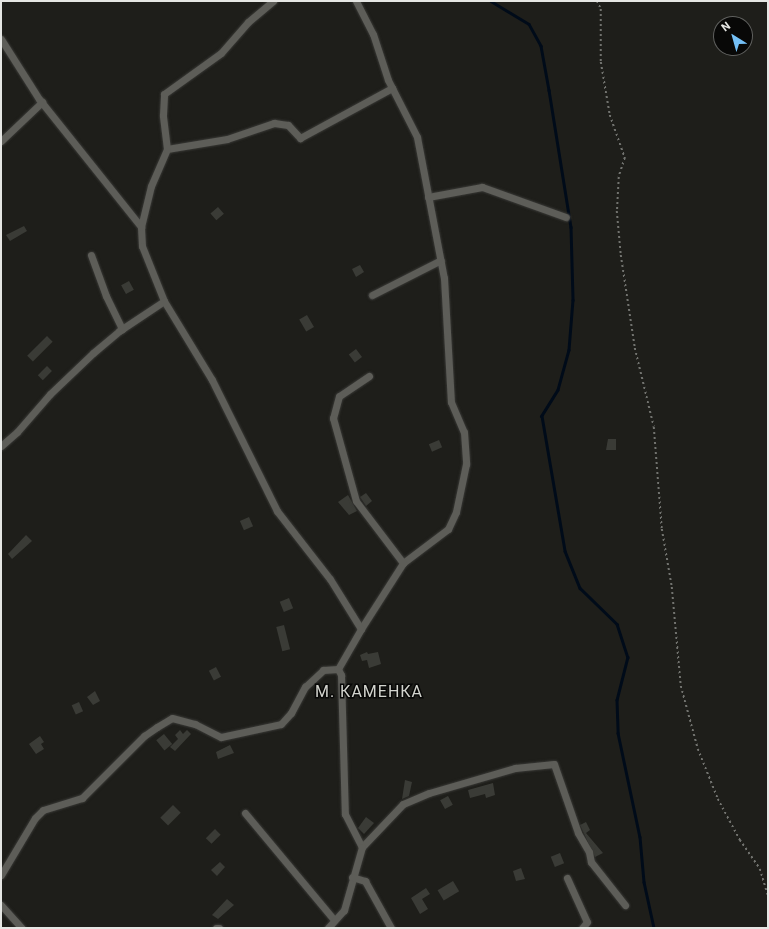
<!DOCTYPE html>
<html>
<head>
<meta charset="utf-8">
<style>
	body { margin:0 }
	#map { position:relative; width:769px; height:929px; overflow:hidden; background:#1e1e1a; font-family:Roboto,sans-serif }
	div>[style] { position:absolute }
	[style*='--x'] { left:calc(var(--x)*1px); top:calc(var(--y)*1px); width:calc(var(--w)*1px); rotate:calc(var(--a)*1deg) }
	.stream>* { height:2.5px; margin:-1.25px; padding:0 1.25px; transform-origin:1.25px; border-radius:1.25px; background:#000b19 }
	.building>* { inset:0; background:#3a3b36; transform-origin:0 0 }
	.path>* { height:1.5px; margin-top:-0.75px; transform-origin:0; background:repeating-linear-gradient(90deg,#72736f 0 2px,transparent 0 5px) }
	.roads { filter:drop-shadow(0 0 1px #393936) drop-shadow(0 0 1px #393936) }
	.street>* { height:7px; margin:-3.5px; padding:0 3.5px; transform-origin:3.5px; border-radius:3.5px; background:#5d5d58 }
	span { translate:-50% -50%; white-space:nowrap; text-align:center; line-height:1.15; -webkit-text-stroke:3px #080807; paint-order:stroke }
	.quarter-label { font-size:16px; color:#d3d4ce; letter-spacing:1px }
	.frame { position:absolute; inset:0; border:2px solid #e5e6e3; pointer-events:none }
	.north { position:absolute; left:713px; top:16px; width:40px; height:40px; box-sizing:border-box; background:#080807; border:1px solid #60615f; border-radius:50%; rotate:323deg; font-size:11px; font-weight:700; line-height:16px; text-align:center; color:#e5e6e3 }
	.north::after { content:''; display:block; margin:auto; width:14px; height:18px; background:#74c0f6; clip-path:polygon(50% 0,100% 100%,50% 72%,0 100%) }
</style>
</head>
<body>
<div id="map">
	<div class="stream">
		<div style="--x:491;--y:1;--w:44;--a:31.2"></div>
		<div style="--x:529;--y:24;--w:25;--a:61"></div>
		<div style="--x:541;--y:46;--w:45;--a:79.7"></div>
		<div style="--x:549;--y:90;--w:139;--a:80.9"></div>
		<div style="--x:571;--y:227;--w:73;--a:88.4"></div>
		<div style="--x:573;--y:300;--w:50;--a:94.6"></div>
		<div style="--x:569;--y:350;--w:41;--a:105.4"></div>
		<div style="--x:558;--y:390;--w:31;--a:122"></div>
		<div style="--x:542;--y:416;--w:137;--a:80.3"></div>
		<div style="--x:565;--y:551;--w:40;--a:68"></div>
		<div style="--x:580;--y:588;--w:52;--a:44.2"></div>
		<div style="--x:617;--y:624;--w:35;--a:72"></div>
		<div style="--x:628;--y:657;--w:44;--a:104.3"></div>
		<div style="--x:617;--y:700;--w:33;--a:88"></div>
		<div style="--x:618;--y:733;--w:106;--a:78.1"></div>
		<div style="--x:640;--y:837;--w:45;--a:84.9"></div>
		<div style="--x:644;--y:882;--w:47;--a:77.7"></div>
	</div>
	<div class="building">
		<div style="left:218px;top:207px;width:9px;height:10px;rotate:49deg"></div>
		<div style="clip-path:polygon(24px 226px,27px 231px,10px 241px,6px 235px)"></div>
		<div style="clip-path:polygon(360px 265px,364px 272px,356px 277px,352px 269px)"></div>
		<div style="left:129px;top:281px;width:10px;height:9px;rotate:61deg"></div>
		<div style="left:307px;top:315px;width:14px;height:9px;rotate:60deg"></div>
		<div style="left:47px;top:336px;width:8px;height:28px;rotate:45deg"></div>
		<div style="left:356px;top:349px;width:10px;height:9px;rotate:53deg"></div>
		<div style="left:47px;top:366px;width:7px;height:13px;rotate:45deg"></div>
		<div style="clip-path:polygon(608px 439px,616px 439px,616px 450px,606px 450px)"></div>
		<div style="left:439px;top:440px;width:8px;height:11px;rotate:67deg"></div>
		<div style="clip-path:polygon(366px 493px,372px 501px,366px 506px,360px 497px)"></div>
		<div style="clip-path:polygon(348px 495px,357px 511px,349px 515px,338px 502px)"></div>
		<div style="left:249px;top:517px;width:10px;height:10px;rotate:66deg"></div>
		<div style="clip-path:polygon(26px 535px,32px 541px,12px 559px,8px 554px)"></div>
		<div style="left:289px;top:598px;width:11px;height:10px;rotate:68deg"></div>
		<div style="left:284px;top:625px;width:25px;height:8px;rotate:76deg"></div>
		<div style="clip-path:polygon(367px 652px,368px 654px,378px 652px,381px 664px,369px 668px,367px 660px,362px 661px,360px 655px)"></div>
		<div style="left:216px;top:667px;width:11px;height:8px;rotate:63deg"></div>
		<div style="clip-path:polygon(95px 691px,100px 701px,93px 705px,87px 697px)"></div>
		<div style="left:79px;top:702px;width:10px;height:8px;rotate:66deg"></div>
		<div style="clip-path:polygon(180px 730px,183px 734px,187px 730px,191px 734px,175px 751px,170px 747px,178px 739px,175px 735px)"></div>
		<div style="left:164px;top:734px;width:13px;height:10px;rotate:51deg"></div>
		<div style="clip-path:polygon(40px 736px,44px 742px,41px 744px,44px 749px,36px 754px,29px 744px)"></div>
		<div style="clip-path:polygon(230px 745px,234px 753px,218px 759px,216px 752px)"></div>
		<div style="clip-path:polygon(405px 780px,412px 782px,409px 796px,402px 799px)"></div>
		<div style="clip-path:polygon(493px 783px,495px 795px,486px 798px,485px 794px,470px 798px,468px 790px)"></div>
		<div style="left:448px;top:796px;width:10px;height:9px;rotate:61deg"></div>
		<div style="left:173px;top:805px;width:11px;height:18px;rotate:45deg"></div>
		<div style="clip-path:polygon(366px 817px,374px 823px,364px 834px,358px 828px)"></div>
		<div style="clip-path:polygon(586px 822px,590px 830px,586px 833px,603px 853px,595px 857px,580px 825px)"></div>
		<div style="left:215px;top:829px;width:8px;height:13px;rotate:45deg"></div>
		<div style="left:560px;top:853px;width:11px;height:10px;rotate:68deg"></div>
		<div style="clip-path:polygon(220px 862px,225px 867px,217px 876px,211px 870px)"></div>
		<div style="clip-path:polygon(521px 868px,525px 879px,516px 881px,513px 871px)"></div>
		<div style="left:453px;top:881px;width:12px;height:18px;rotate:59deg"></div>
		<div style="clip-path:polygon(426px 888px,430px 894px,422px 899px,428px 909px,420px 914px,411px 898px)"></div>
		<div style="clip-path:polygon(227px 899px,234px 905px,218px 919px,212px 915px)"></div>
	</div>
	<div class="path">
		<div style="--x:597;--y:1;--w:9;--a:63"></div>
		<div style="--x:601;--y:9;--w:53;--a:90"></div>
		<div style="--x:601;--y:62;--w:54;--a:80.4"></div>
		<div style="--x:610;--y:115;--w:46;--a:70.8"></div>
		<div style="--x:625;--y:158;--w:20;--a:108"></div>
		<div style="--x:619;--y:177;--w:34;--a:93"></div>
		<div style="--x:617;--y:211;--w:44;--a:84.8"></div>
		<div style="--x:621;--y:255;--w:94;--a:81.4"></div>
		<div style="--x:635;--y:348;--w:81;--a:76.5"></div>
		<div style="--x:654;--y:427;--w:102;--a:85.5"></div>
		<div style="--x:662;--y:529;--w:59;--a:80.2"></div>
		<div style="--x:672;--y:587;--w:99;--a:84.8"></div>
		<div style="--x:681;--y:686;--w:65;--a:74.9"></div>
		<div style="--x:698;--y:749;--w:54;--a:68.2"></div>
		<div style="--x:718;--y:799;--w:47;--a:61.8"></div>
		<div style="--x:740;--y:840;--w:35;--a:55"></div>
		<div style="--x:760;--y:869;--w:28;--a:73"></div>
	</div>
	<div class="roads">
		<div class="street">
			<div style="--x:356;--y:1;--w:37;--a:63"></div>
			<div style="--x:373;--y:34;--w:48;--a:71.9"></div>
			<div style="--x:388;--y:80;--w:64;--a:63"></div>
			<div style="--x:417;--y:137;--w:144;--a:79.2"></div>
			<div style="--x:444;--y:278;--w:124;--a:86.8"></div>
			<div style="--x:451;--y:402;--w:33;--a:67"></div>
			<div style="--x:464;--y:432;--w:32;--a:86"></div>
			<div style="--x:466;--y:464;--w:49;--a:101.8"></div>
			<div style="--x:456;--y:512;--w:19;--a:115"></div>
			<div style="--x:448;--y:529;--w:56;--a:142.9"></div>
			<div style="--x:403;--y:563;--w:78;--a:122.5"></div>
			<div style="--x:1;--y:39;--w:71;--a:57.7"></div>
			<div style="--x:39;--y:99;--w:164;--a:51.4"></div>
			<div style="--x:141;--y:227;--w:19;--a:87"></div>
			<div style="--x:142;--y:246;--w:59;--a:68.2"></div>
			<div style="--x:1;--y:141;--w:57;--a:-43.6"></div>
			<div style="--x:167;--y:149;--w:61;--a:-9.5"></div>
			<div style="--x:227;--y:139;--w:50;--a:-18.8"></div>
			<div style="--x:274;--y:123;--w:14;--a:8"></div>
			<div style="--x:288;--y:125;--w:18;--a:47"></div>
			<div style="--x:300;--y:138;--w:105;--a:-28.5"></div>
			<div style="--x:428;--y:197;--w:55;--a:-10.5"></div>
			<div style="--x:482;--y:187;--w:89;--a:19.7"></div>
			<div style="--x:141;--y:227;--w:42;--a:-76.3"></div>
			<div style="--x:151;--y:186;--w:40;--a:-66.6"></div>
			<div style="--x:167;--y:149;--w:34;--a:-97"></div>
			<div style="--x:163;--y:115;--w:21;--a:-87"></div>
			<div style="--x:164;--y:94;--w:70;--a:-35.7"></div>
			<div style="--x:221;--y:53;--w:41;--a:-48.9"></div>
			<div style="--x:248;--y:22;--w:33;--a:-40"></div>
			<div style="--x:91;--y:255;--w:44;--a:69.9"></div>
			<div style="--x:106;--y:296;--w:37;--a:64"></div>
			<div style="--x:372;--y:295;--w:77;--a:-26.9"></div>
			<div style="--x:369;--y:376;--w:36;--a:146"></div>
			<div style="--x:339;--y:396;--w:23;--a:105"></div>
			<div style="--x:333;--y:418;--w:86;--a:74.5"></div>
			<div style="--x:356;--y:501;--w:78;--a:52.8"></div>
			<div style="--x:1;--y:446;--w:21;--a:-41"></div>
			<div style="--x:17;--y:432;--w:50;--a:-49"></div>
			<div style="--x:50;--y:394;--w:59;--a:-43.6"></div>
			<div style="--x:93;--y:353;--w:34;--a:-40"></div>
			<div style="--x:119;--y:331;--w:54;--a:-33.7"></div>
			<div style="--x:164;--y:301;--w:92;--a:58.7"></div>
			<div style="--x:212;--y:380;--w:146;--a:63.6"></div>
			<div style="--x:277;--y:511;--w:86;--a:52.1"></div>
			<div style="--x:330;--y:579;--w:59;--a:58.2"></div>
			<div style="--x:361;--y:629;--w:46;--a:119.9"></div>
			<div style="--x:245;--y:813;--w:139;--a:50.2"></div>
			<div style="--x:362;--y:847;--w:59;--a:-46.4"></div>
			<div style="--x:403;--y:804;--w:28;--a:-23"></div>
			<div style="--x:429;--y:793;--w:90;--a:-16.2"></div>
			<div style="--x:515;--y:768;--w:39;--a:-6"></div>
			<div style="--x:554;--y:764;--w:73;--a:70.8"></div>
			<div style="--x:578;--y:833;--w:22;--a:60"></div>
			<div style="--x:589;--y:852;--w:10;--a:79"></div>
			<div style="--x:591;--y:862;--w:55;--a:51.7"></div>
			<div style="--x:1;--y:875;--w:66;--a:-59.2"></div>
			<div style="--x:35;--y:818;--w:11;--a:-45"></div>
			<div style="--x:43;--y:810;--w:41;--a:-17.1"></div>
			<div style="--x:82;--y:798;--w:88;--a:-45"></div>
			<div style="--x:144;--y:736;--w:16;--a:-35"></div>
			<div style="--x:157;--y:727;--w:17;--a:-31"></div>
			<div style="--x:172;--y:718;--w:24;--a:15"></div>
			<div style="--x:195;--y:724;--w:29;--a:27"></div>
			<div style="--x:221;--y:737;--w:61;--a:-12.2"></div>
			<div style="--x:281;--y:724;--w:15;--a:-48"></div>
			<div style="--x:291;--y:713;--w:30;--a:-62"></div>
			<div style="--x:305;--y:687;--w:25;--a:-43"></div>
			<div style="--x:323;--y:670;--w:15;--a:-4"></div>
			<div style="--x:338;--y:669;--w:7;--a:63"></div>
			<div style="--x:341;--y:675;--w:139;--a:88.4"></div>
			<div style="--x:345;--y:814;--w:37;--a:63"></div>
			<div style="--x:362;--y:847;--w:66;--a:105.9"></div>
			<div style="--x:344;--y:910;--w:24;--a:132"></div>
			<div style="--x:352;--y:877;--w:14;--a:17"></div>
			<div style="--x:365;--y:881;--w:54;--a:61"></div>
			<div style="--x:567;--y:878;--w:48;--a:65.6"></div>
			<div style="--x:587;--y:922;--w:8;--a:130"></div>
			<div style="--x:1;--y:905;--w:31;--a:48"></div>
			<div style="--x:216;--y:928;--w:3;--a:0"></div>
		</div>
	</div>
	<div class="quarter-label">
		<span style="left:369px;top:692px">М. КАМЕНКА</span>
	</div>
	<div class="frame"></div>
	<div class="north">N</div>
</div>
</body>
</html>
